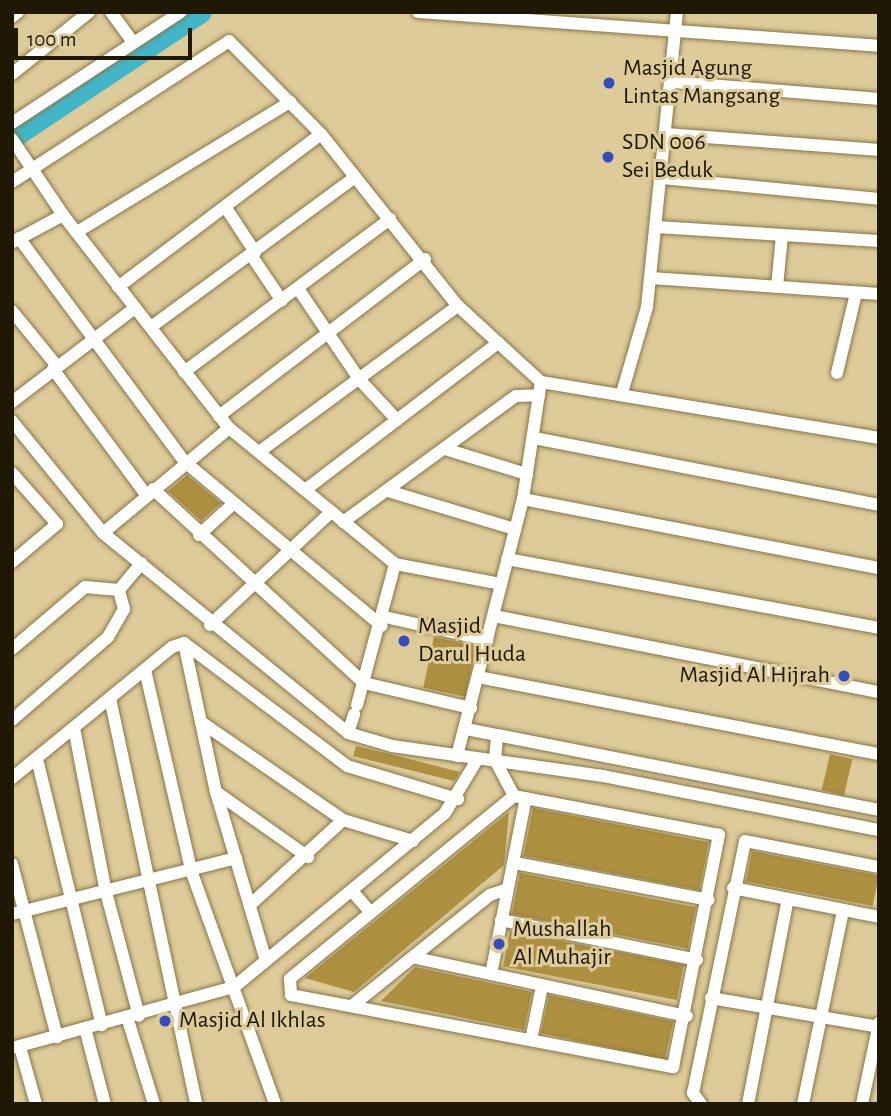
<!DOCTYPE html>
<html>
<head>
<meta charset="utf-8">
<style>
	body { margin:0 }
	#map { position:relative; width:891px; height:1116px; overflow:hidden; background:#ddcb99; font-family:"Alegreya Sans",sans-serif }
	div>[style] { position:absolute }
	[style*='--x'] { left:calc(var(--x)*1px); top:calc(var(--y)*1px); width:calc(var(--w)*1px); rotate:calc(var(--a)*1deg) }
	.river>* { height:21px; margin:-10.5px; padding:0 10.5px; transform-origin:10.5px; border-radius:10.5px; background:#42b6c9 }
	.building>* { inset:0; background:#ad9040; transform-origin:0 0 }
	.roads { filter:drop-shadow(0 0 2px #887748) drop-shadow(0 0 2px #887748) }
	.minor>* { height:12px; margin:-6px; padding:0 6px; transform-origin:6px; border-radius:6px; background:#fff }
	.dots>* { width:19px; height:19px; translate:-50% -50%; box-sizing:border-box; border:4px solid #ddcb99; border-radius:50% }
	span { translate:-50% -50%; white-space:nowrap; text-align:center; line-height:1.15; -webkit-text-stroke:6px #ddcb99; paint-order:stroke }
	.poi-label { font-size:24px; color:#1e1805 }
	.left { translate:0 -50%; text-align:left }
	.right { translate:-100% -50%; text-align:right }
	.frame { position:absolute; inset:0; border:14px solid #1e1805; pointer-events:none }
	.scale { position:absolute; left:14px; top:28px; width:178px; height:32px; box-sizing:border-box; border:4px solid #1e1805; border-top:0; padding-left:9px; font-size:21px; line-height:24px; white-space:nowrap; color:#1e1805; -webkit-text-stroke:5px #ddcb99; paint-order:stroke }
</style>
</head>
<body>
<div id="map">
	<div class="river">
		<div style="--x:12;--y:138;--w:227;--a:-33.7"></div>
	</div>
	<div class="building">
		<div style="clip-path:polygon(187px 475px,221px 503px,201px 521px,168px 491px)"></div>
		<div style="left:434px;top:637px;width:43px;height:52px;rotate:12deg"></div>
		<div style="clip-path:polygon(356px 746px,390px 754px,460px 772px,454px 781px,353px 756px)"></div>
		<div style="left:830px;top:754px;width:23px;height:37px;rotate:13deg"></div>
		<div style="left:533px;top:808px;width:179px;height:49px;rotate:11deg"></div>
		<div style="clip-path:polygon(509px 812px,504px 865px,354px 992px,305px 978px)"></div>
		<div style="left:752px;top:851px;width:129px;height:31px;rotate:11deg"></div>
		<div style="left:520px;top:873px;width:179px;height:42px;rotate:11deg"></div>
		<div style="left:510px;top:931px;width:177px;height:36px;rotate:11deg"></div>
		<div style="clip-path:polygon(415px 967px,532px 992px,524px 1030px,381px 1001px)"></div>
		<div style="left:549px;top:995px;width:127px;height:39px;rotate:12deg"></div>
	</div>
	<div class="roads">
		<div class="minor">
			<div style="--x:111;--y:12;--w:37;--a:54"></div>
			<div style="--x:418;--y:12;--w:462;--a:4.2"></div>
			<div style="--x:12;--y:17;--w:8;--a:-40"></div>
			<div style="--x:12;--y:74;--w:99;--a:-38.8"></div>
			<div style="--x:673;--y:82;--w:207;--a:4.7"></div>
			<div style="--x:12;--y:123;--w:202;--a:-33.3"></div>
			<div style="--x:666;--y:134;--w:214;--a:4.3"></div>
			<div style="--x:12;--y:139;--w:92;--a:56.1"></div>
			<div style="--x:63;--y:215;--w:270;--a:52.1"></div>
			<div style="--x:229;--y:428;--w:215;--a:39.3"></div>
			<div style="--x:395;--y:564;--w:108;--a:10.7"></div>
			<div style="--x:662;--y:178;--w:218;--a:5.5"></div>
			<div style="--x:12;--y:182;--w:259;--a:-33"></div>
			<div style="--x:229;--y:41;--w:131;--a:45.3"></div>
			<div style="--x:321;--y:134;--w:220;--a:51.5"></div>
			<div style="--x:458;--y:306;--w:113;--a:42.5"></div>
			<div style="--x:541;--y:382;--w:343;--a:9.4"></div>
			<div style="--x:226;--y:208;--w:53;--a:56.6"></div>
			<div style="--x:657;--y:227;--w:222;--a:3.6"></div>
			<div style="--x:77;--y:232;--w:250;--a:-31.4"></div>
			<div style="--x:19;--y:238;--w:279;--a:53.5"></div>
			<div style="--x:185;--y:462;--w:256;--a:39.8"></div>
			<div style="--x:13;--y:242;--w:57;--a:-28.4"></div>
			<div style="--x:251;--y:255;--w:55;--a:56"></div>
			<div style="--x:651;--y:278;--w:229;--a:4"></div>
			<div style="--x:118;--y:287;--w:254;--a:-37"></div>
			<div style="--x:777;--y:287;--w:52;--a:-84.5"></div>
			<div style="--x:299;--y:290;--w:107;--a:56"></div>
			<div style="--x:359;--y:379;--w:56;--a:47.2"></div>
			<div style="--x:12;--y:311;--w:71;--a:50.7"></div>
			<div style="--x:151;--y:327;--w:253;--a:-36.3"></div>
			<div style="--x:53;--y:369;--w:158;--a:53.5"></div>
			<div style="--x:184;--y:372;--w:257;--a:-36.6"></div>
			<div style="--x:837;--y:373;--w:82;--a:-76.6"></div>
			<div style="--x:622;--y:393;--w:90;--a:-73.8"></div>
			<div style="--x:647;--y:307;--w:297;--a:-84.2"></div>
			<div style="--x:12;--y:402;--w:155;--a:-37.4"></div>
			<div style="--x:219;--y:416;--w:259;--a:-37.3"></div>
			<div style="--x:12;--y:421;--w:144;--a:50.9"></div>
			<div style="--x:103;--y:533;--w:316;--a:39.2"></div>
			<div style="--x:348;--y:733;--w:46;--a:16.5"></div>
			<div style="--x:392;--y:746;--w:213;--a:8.1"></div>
			<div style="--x:603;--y:776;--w:281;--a:11.1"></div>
			<div style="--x:534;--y:438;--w:351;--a:11"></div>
			<div style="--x:445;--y:449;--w:86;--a:17"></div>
			<div style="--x:259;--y:452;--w:247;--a:-36.3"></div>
			<div style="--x:12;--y:473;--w:68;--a:48.6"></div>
			<div style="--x:57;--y:524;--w:59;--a:139.8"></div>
			<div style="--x:153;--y:489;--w:287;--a:42.6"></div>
			<div style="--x:364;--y:683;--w:110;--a:13.2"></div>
			<div style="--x:305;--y:490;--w:243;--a:-37.3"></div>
			<div style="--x:388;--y:491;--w:133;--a:16.7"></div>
			<div style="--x:523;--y:499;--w:363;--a:11"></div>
			<div style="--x:343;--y:522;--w:214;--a:-36.1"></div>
			<div style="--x:516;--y:396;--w:23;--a:-2"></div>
			<div style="--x:103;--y:533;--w:164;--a:-39.8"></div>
			<div style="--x:199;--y:535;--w:47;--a:-42.4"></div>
			<div style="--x:507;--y:559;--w:378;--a:10.5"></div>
			<div style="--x:119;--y:590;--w:35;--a:-50"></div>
			<div style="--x:494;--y:616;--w:392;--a:11.2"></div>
			<div style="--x:385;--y:617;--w:105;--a:12.7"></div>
			<div style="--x:210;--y:625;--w:166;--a:-43"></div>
			<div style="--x:184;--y:643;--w:152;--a:77.9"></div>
			<div style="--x:216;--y:792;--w:176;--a:73.5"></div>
			<div style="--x:12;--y:649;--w:96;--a:-40.3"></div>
			<div style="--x:85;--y:587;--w:34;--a:5"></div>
			<div style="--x:145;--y:670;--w:208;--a:77"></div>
			<div style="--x:192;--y:873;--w:245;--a:70.2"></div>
			<div style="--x:478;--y:677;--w:408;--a:10.9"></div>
			<div style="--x:110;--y:698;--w:415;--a:78"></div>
			<div style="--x:357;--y:705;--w:146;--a:-74.9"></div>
			<div style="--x:12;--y:720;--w:127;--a:-40.8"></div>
			<div style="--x:108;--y:637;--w:32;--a:-60"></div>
			<div style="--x:124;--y:609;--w:20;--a:-105"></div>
			<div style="--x:201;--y:722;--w:173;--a:34.6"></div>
			<div style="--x:343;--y:820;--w:73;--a:16.7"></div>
			<div style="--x:74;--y:728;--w:167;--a:79"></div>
			<div style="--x:106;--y:892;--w:128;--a:75.1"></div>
			<div style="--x:466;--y:729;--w:32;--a:11"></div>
			<div style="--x:348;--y:733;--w:20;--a:-72"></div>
			<div style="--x:457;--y:756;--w:265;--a:-75.6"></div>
			<div style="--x:523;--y:499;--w:118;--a:-81.3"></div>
			<div style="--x:37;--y:759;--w:274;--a:76.3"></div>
			<div style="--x:12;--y:778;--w:207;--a:-39.3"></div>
			<div style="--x:172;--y:647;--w:13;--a:-18"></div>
			<div style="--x:184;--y:643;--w:204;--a:37"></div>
			<div style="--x:347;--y:766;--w:116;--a:16.6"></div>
			<div style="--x:216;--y:792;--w:113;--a:35.2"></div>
			<div style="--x:514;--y:796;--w:289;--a:140.8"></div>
			<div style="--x:290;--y:979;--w:16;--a:86"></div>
			<div style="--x:291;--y:995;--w:389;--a:10.7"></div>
			<div style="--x:673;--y:1067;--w:237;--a:-78.8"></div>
			<div style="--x:719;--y:835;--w:209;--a:-169.2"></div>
			<div style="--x:514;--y:796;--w:41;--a:-117.8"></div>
			<div style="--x:495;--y:760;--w:25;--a:-85"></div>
			<div style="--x:497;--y:735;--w:389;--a:11.1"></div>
			<div style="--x:515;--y:863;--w:197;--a:10.8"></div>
			<div style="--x:12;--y:864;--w:179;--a:75.4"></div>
			<div style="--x:733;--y:888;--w:149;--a:11.2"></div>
			<div style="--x:352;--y:891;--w:28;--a:49"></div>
			<div style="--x:250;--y:905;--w:126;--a:-42.4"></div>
			<div style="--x:12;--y:914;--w:231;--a:-14"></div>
			<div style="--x:501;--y:920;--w:200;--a:11.5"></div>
			<div style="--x:416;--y:958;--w:277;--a:12.1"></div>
			<div style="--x:491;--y:974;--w:179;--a:-78.8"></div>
			<div style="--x:711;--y:998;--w:170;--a:9.8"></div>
			<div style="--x:353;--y:1005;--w:176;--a:-38.8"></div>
			<div style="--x:490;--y:895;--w:18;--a:-19"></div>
			<div style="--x:128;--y:1020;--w:88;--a:72.8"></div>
			<div style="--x:85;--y:1028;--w:79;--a:75.3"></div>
			<div style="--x:531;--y:1040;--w:55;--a:-78.5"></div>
			<div style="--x:20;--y:1047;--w:59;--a:74.3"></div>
			<div style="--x:12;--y:1048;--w:230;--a:-15.4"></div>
			<div style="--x:234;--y:987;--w:273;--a:-39.5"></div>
			<div style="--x:445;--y:813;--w:62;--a:-58.9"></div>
			<div style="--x:701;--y:1104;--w:14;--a:-126"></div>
			<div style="--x:693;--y:1093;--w:257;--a:-78.3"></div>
			<div style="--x:745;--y:841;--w:136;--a:11"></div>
			<div style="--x:748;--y:1104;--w:209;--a:-79"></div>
			<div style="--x:803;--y:1104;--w:197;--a:-78.3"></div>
			<div style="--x:862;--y:1104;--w:83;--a:-78.1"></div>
		</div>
	</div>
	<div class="dots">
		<div style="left:609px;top:83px;background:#364cbe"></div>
		<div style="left:608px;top:157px;background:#364cbe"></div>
		<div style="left:404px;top:641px;background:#364cbe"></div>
		<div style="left:844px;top:676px;background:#364cbe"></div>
		<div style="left:499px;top:944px;background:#364cbe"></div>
		<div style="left:165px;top:1021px;background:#364cbe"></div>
	</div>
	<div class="poi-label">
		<span class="left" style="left:623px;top:83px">Masjid Agung<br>Lintas Mangsang</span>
		<span class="left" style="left:622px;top:157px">SDN 006<br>Sei Beduk</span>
		<span class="left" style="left:418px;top:641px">Masjid<br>Darul Huda</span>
		<span class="right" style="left:830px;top:676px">Masjid Al Hijrah</span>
		<span class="left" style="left:513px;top:944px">Mushallah<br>Al Muhajir</span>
		<span class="left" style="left:179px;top:1021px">Masjid Al Ikhlas</span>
	</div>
	<div class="frame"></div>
	<div class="scale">100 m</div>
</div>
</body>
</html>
